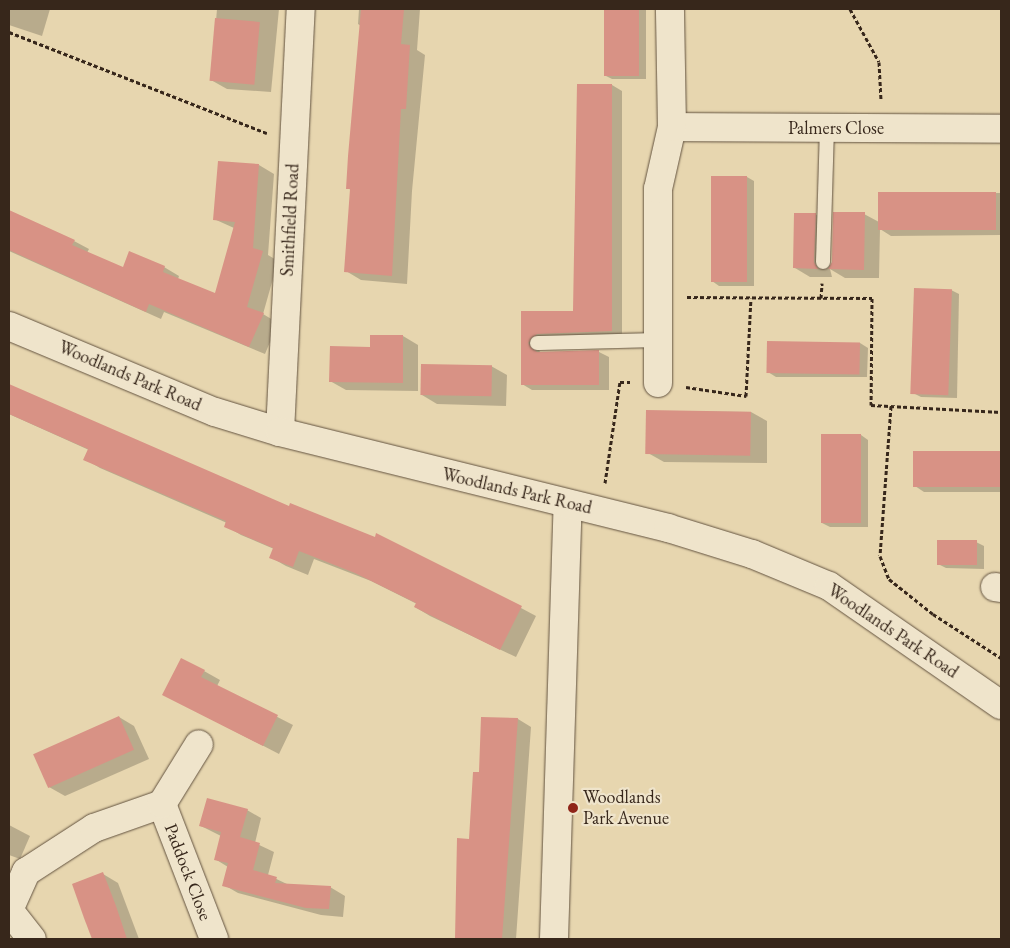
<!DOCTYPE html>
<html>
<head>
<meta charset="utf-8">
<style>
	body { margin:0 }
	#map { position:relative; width:1010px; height:948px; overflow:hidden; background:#e7d6af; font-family:"EB Garamond",serif }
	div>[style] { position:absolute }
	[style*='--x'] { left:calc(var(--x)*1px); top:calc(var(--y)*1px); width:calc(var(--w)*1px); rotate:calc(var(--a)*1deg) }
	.shadow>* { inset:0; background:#0003 }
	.building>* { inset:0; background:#d89285; transform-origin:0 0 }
	.path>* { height:3px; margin-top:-1.5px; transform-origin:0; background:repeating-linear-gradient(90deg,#37271b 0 4px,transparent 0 6.5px) }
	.roads { filter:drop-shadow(0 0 1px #635340) drop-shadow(0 0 1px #635340) }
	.lane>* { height:14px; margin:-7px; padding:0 7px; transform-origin:7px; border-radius:7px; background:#efe4cb }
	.street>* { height:28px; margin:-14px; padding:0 14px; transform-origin:14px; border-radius:14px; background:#efe4cb }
	.secondary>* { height:28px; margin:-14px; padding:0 14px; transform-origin:14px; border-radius:14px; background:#efe4cb }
	.dots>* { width:14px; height:14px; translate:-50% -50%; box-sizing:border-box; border:2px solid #efe4cb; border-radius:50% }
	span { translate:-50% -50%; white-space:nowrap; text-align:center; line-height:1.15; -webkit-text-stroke:4.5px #efe4cb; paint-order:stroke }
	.street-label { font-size:18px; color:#37271b }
	.poi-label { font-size:18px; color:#37271b }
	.left { translate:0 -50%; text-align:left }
	.frame { position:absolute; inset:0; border:10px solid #37271b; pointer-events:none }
</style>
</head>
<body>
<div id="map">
	<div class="shadow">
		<div style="clip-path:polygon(9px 9px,50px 9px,42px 36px,9px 25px)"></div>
		<div style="clip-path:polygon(217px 9px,279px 9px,271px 92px,227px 89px,211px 80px)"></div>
		<div style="clip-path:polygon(359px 9px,420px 9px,417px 50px,425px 55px,412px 191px,407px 284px,361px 280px,346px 271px,352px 191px,348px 188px,361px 26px,358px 24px)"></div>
		<div style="clip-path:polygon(605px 9px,646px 9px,646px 79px,612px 79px,604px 75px)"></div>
		<div style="clip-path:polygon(612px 85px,622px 91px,622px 336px,538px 349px,541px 353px,599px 352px,609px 357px,609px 390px,532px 390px,522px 384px,522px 312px,575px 312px)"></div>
		<div style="clip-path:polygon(259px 165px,274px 174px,268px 255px,278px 261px,263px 314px,278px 323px,265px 354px,164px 312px,161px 319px,9px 251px,9px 211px,74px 241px,89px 249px,87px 253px,123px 268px,164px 267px,179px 276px,178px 279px,216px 295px,234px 228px,214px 219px)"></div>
		<div style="clip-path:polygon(747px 177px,754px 181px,754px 286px,719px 286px,712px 281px)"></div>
		<div style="clip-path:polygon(1001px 193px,1001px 235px,891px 236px,880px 229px,879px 278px,845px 278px,830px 269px,832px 277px,810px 277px,795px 268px,815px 214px,831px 223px,830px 269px,864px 214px,879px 222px,879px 194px)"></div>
		<div style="clip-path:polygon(951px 290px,959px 294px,957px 398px,921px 397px,913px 393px)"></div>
		<div style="clip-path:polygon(403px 336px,418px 345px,418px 391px,346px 390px,330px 381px,371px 348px)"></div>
		<div style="clip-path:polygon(768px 343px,860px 343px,868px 348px,867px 377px,776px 377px,768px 372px)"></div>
		<div style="clip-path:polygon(491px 366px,507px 375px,506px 406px,437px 404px,422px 395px)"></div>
		<div style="clip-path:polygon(9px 386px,521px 608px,536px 616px,516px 657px,430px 616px,415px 607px,417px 604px,371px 581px,314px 559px,308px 575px,286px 566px,270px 557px,274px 549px,241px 535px,226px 526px,227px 523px,100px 468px,85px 459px,89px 450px,9px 414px)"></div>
		<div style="clip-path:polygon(648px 411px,751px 412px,767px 421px,767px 463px,664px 462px,648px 453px)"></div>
		<div style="clip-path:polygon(861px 435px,868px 440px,868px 527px,830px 527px,822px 523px)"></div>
		<div style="clip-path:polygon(915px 452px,1001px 453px,1001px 492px,924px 492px,915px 486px)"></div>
		<div style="clip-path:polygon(976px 542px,984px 546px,984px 569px,946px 568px,938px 564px)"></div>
		<div style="clip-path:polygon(204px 671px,220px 680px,217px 686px,293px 725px,279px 754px,180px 703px)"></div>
		<div style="clip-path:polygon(119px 717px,134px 726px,149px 759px,65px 796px,49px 787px)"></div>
		<div style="clip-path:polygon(482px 718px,518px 719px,531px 727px,516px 939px,456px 939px,458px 839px,470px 840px,480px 773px)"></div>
		<div style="clip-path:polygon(247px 810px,261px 818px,255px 843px,274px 852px,268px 875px,289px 885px,330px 887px,345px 896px,343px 917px,321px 915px,238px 893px,224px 885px,228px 867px,215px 859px,221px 836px,201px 826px)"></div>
		<div style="clip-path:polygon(9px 825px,30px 836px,20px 859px,9px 855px)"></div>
		<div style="clip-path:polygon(103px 874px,118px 883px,139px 939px,93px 939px,73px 884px)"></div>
	</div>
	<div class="building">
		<div style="clip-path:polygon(361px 9px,404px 9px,401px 44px,410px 45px,406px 109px,401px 109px,392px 276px,344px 272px,350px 189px,346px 189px,348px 156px)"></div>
		<div style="left:604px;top:9px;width:35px;height:67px"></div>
		<div style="left:215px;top:18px;width:45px;height:63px;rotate:5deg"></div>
		<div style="clip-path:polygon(577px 84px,612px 84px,612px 331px,537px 334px,528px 343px,537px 352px,599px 350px,599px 385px,521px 385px,521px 311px,573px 311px)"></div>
		<div style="clip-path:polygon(218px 161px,259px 164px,253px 248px,263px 251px,247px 307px,264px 313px,249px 347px,149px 304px,146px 312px,9px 250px,9px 210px,75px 240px,72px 245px,123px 267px,129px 251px,165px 266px,163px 272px,215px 293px,235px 222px,213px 220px)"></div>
		<div style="left:711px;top:176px;width:36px;height:106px"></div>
		<div style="left:878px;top:192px;width:118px;height:38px"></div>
		<div style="clip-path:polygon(833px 212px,865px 212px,864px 270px,828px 269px,832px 262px)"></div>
		<div style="clip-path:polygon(794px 213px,816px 213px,814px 262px,818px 269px,793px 268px)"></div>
		<div style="left:914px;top:288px;width:38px;height:106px;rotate:2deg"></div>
		<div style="clip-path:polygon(370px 335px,403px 335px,403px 383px,329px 382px,330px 346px,370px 347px)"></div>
		<div style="left:767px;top:341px;width:93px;height:32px;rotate:1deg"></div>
		<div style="left:421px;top:364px;width:71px;height:31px;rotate:1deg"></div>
		<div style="clip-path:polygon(9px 384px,289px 506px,290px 503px,375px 537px,376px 533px,522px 606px,500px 650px,414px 607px,416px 603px,355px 573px,299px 551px,293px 567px,269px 558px,273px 548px,224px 527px,226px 521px,83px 460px,88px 449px,9px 414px)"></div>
		<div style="left:646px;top:410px;width:105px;height:44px;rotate:1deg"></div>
		<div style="left:821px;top:434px;width:40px;height:89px"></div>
		<div style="left:913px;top:451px;width:88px;height:36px"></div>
		<div style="left:937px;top:540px;width:40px;height:25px"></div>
		<div style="clip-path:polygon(181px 658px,205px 670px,201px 677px,278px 715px,263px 746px,162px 695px)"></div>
		<div style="left:119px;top:716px;width:37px;height:94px;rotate:66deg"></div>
		<div style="clip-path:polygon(481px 717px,518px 718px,502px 939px,455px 939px,457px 838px,469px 839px,473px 772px,479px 772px)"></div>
		<div style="clip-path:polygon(207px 798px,248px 809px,240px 837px,233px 835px,260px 843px,253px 870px,277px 877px,275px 883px,331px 886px,329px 909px,306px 908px,222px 886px,228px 863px,214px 860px,221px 832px,199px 826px)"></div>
		<div style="clip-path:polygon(103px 872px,116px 906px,127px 939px,92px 939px,84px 918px,72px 884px)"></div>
	</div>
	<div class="path">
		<div style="--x:850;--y:9;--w:60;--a:61.3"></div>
		<div style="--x:879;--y:62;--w:38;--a:87"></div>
		<div style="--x:9;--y:32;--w:277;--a:21.4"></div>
		<div style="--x:687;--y:297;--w:185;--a:0.3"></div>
		<div style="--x:872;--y:298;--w:107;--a:90.5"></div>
		<div style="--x:871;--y:405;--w:130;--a:3.1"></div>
		<div style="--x:821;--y:298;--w:15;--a:-86"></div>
		<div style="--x:686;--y:387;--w:61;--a:8.5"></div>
		<div style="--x:746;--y:396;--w:98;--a:-87.1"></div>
		<div style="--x:891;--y:406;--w:150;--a:94.2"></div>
		<div style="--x:880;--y:556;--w:25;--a:69"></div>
		<div style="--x:889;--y:579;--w:56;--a:38.5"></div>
		<div style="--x:933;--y:614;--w:81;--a:32.9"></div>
		<div style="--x:605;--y:483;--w:102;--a:-81.6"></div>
		<div style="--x:620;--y:382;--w:10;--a:0"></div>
	</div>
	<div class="roads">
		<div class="lane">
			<div style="--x:823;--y:262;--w:134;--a:-88.3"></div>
			<div style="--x:537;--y:343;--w:123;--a:-1.4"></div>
		</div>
		<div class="street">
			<div style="--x:672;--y:127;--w:329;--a:0.3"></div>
			<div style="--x:658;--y:383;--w:194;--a:-90"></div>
			<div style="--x:658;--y:189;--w:64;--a:-77.3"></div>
			<div style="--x:672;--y:127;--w:118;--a:-91"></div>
			<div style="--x:280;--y:432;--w:424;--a:-87.2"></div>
			<div style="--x:995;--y:587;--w:6;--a:9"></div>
			<div style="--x:162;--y:804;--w:145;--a:68.9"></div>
			<div style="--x:9;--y:910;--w:42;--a:-65.9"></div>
			<div style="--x:26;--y:872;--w:81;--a:-32.9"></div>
			<div style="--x:94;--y:828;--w:72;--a:-19.4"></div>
			<div style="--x:162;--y:804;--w:70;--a:-58.3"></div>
			<div style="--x:9;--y:910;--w:37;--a:52"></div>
			<div style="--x:554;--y:939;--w:435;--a:-88.2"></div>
		</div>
		<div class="secondary">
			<div style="--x:9;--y:326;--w:223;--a:22.7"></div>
			<div style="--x:215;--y:412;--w:68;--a:17.1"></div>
			<div style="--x:280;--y:432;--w:400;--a:13.9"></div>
			<div style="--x:668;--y:528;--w:88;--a:17.2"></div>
			<div style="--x:752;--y:554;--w:83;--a:22.6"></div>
			<div style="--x:829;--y:586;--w:209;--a:34.7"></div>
		</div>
	</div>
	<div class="dots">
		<div style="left:573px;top:808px;background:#8f2418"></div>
	</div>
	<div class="street-label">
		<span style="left:836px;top:128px">Palmers Close</span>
		<span style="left:290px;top:220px;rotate:-87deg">Smithfield Road</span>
		<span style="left:130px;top:376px;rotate:23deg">Woodlands Park Road</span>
		<span style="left:517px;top:491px;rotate:13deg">Woodlands Park Road</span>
		<span style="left:893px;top:631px;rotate:34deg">Woodlands Park Road</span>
		<span style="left:188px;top:872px;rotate:69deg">Paddock Close</span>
	</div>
	<div class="poi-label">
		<span class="left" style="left:583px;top:808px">Woodlands<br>Park Avenue</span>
	</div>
	<div class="frame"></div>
</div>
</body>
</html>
